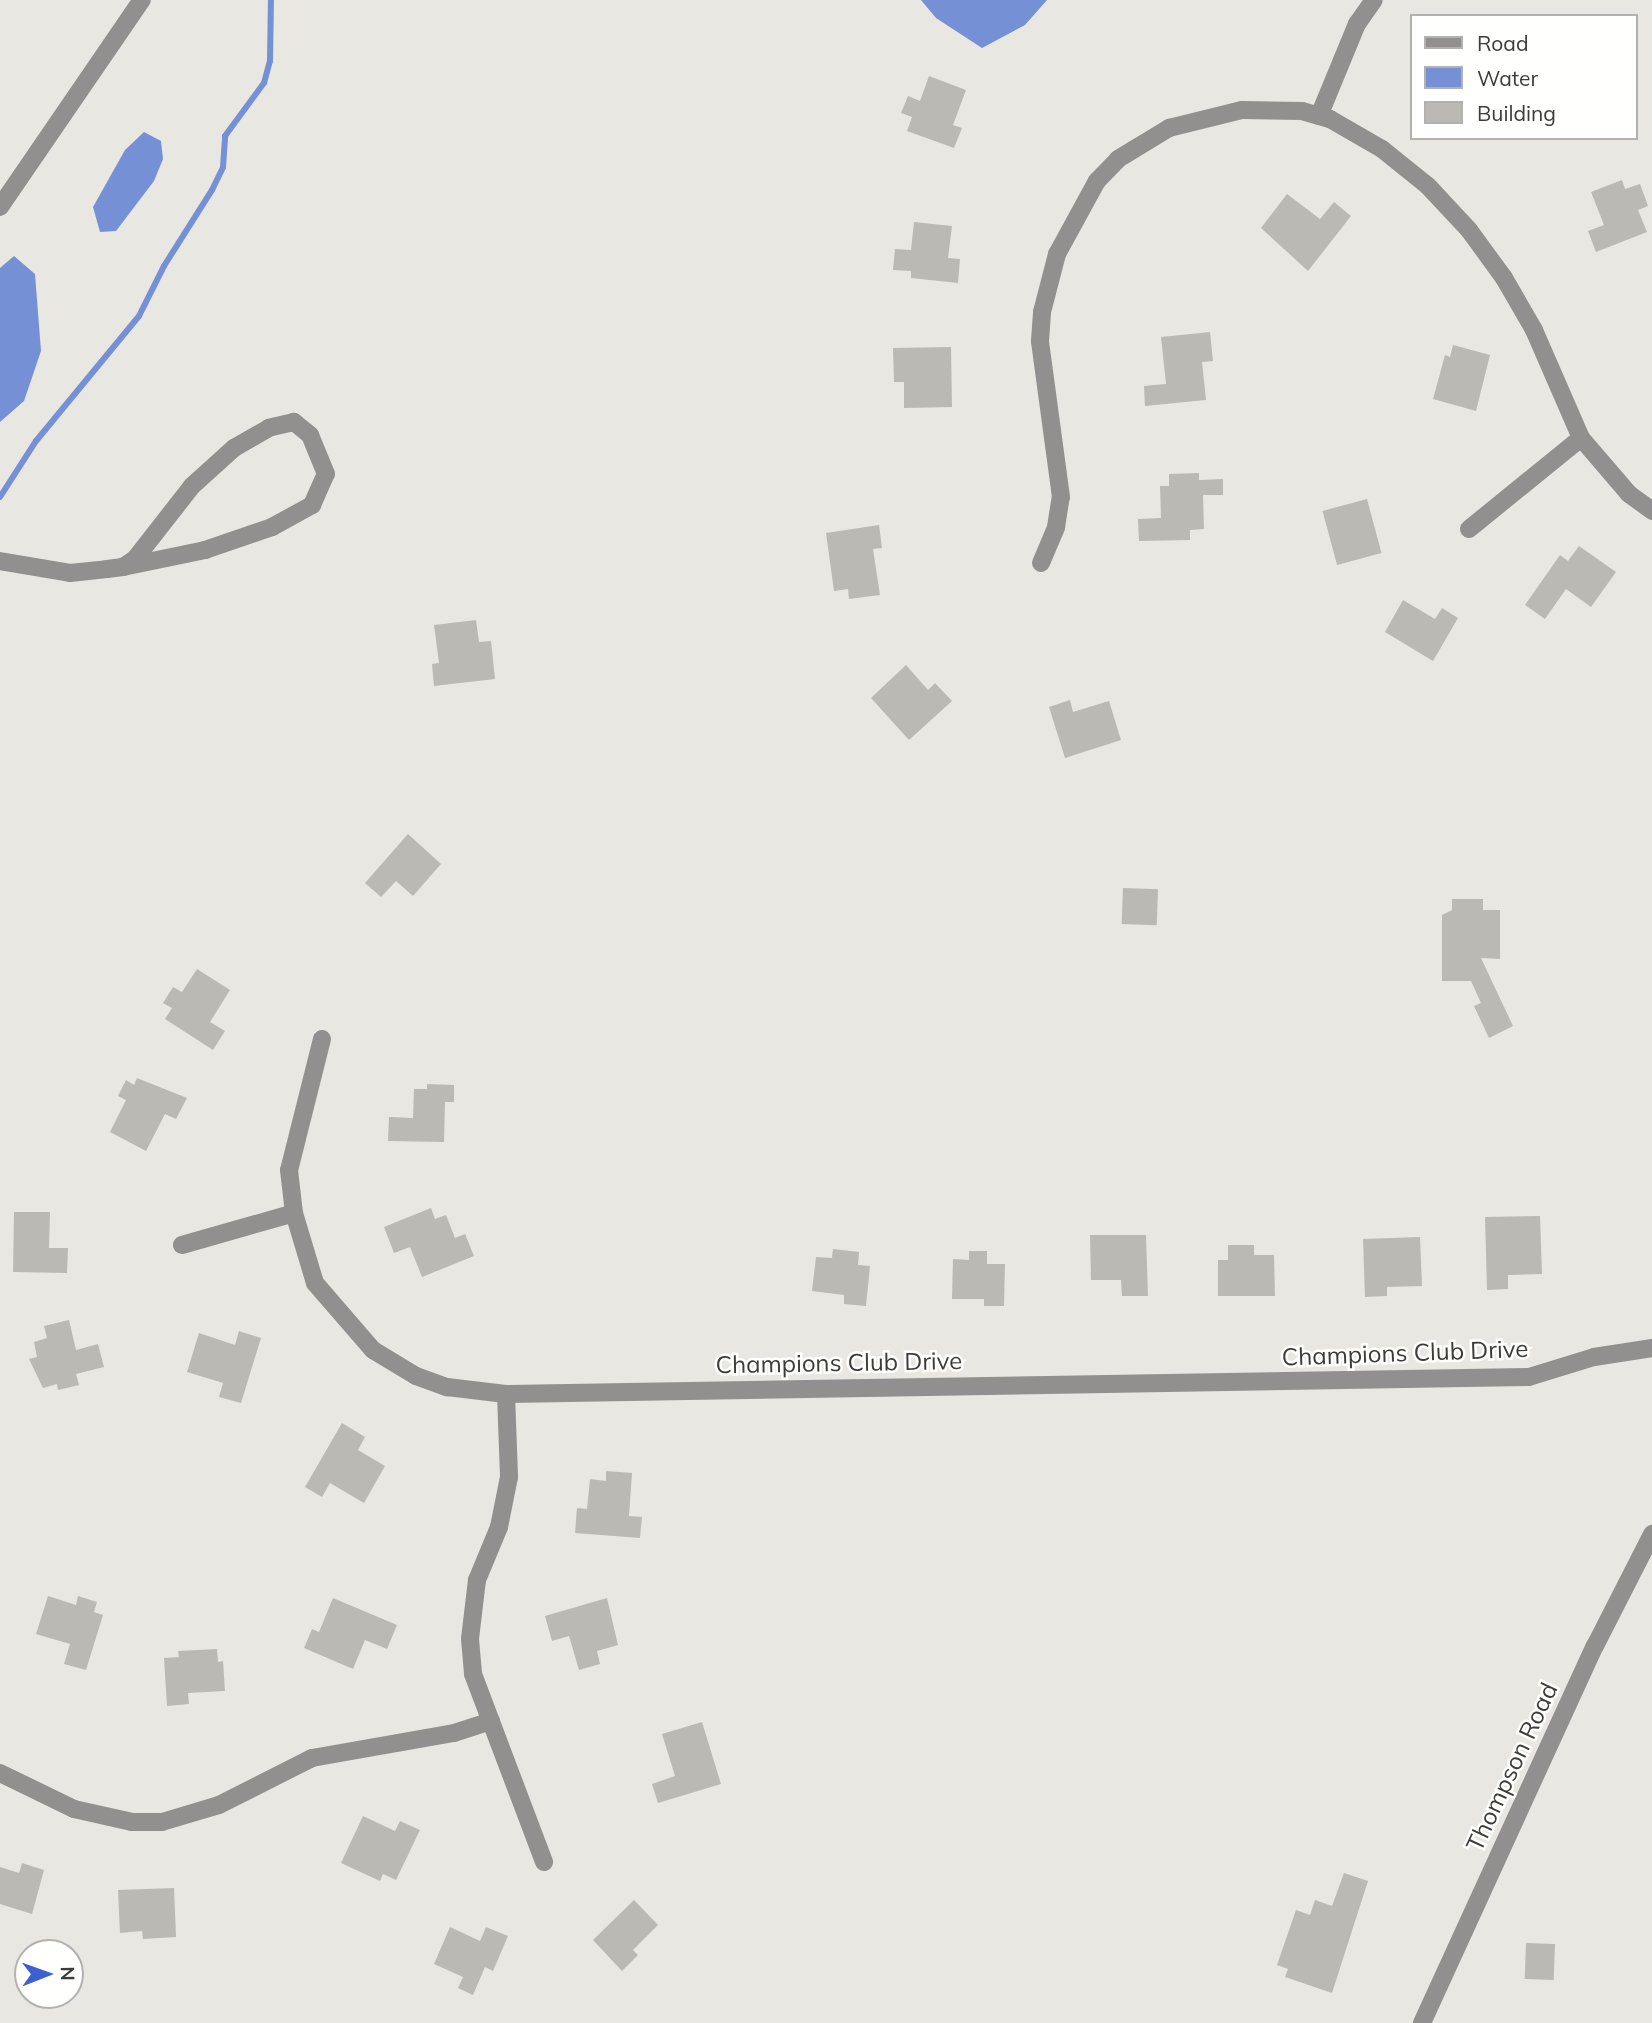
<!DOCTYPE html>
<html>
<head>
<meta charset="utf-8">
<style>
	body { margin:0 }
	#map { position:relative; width:1652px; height:2023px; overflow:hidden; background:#e8e7e1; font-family:Mulish,sans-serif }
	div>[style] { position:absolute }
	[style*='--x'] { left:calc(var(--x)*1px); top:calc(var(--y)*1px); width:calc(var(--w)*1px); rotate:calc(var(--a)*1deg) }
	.water>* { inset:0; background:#7590d4 }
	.stream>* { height:6px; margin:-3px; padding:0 3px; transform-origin:3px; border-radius:3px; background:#7590d4 }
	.building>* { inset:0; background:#bab9b3; transform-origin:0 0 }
	.minor>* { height:18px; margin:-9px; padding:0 9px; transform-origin:9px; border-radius:9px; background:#91908e }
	span { translate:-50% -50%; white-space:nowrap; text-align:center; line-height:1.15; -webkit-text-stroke:5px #fffffe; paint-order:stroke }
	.street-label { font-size:24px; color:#3c3c39 }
	.legend { position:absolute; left:1410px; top:14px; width:228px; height:126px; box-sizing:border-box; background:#fffffe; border:2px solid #b1b1af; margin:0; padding:9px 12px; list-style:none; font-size:21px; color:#3c3c39 }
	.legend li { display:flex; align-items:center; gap:14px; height:35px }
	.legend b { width:35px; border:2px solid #b1b1af }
	.north { position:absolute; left:14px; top:1939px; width:70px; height:70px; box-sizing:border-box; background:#fffffe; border:2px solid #b1b1af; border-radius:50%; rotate:89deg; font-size:19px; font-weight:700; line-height:28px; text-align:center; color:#3c3c39 }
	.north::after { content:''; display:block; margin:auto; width:24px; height:32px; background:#3c60d1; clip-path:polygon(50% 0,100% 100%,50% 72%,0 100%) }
</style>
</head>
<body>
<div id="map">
	<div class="water">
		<div style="clip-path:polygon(921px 0,1047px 0,1025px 25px,982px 48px,936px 18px)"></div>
		<div style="clip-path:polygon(144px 132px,161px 141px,163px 159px,154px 181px,116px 231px,100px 232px,93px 207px,125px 150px)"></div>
		<div style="clip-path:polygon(14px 256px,35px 274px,41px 351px,24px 401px,0 422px,0 268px)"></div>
	</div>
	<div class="stream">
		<div style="--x:0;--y:497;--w:67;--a:-57.3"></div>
		<div style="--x:36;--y:441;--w:162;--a:-50.5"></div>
		<div style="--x:139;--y:316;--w:56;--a:-63.4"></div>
		<div style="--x:164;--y:266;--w:90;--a:-57.7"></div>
		<div style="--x:212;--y:190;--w:25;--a:-64"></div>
		<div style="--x:223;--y:167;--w:31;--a:-86"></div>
		<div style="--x:225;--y:136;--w:66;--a:-53.7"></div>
		<div style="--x:264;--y:83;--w:23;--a:-75"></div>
		<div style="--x:270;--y:61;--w:61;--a:-89.1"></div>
	</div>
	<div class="building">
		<div style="clip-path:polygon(929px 76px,966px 90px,953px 125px,962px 128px,954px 148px,907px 131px,912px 117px,901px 113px,908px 96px,920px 101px)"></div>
		<div style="clip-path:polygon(1622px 180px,1625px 189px,1640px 184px,1648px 206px,1638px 210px,1647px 232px,1596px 252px,1588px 231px,1604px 225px,1591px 192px)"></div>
		<div style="clip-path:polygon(1287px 194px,1320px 219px,1334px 202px,1351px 216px,1308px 271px,1261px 228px)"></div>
		<div style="clip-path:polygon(914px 222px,952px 226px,948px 258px,960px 259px,958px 283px,911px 278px,911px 271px,893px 270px,895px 249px,911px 250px)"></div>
		<div style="clip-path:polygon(1210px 332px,1213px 361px,1202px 362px,1206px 400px,1145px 406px,1144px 386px,1166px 384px,1161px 337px)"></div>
		<div style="clip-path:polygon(1453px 345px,1490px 355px,1476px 411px,1433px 399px,1445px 355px,1450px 357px)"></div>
		<div style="clip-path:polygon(951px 347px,952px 407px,904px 408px,904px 382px,894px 382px,893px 348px)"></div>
		<div style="clip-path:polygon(1199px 473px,1199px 480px,1223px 479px,1223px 495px,1203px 495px,1204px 529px,1190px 530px,1190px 540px,1139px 541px,1138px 519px,1161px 518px,1160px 486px,1169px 486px,1169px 474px)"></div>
		<div style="left:1367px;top:499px;width:56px;height:46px;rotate:75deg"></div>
		<div style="clip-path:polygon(879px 525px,882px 548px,873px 549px,880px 595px,849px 599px,848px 589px,834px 591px,826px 533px)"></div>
		<div style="clip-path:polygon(1579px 546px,1616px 572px,1591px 607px,1566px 589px,1545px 619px,1525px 605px,1560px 555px,1568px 561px)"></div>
		<div style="clip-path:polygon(1403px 600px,1435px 619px,1442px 608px,1458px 618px,1433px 661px,1385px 632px)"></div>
		<div style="clip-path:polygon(476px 620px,479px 642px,491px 641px,495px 679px,434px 686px,432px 664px,439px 663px,434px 625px)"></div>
		<div style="clip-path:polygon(906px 665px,928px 690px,935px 683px,952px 701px,909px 740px,871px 698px)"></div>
		<div style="clip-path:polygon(1070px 700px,1073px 712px,1109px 701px,1121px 740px,1065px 758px,1049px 707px)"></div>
		<div style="clip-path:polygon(408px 834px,441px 864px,413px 896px,396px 881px,381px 897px,365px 883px)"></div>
		<div style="left:1123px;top:888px;width:35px;height:36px;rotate:2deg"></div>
		<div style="clip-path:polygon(1452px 899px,1483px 899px,1483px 910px,1500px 910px,1500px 959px,1481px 958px,1513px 1026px,1489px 1038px,1474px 1006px,1481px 1003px,1471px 981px,1442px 981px,1442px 915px,1452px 910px)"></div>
		<div style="clip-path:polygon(197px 969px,230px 990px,210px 1022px,225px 1031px,213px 1050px,165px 1019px,172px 1008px,163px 1003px,173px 987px,182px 992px)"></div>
		<div style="clip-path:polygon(137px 1078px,187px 1098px,176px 1119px,165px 1114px,146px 1151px,110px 1132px,126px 1100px,118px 1096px,126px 1080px,134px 1085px)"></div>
		<div style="clip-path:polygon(427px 1084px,454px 1085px,454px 1102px,445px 1102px,444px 1142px,388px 1141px,389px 1117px,413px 1118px,414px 1089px,427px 1089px)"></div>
		<div style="clip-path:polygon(431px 1208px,435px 1219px,446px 1215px,455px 1238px,465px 1234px,474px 1256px,422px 1277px,410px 1247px,394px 1253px,384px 1227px)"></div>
		<div style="clip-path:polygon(14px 1212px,50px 1212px,49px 1248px,68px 1248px,67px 1273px,13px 1272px)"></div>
		<div style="clip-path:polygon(1540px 1216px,1542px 1274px,1508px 1275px,1508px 1289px,1487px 1290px,1485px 1217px)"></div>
		<div style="clip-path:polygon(1090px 1235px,1146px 1235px,1148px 1296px,1122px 1296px,1121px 1280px,1091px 1280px)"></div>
		<div style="clip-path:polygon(1420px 1237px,1422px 1286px,1387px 1287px,1387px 1296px,1365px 1297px,1363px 1239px)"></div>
		<div style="clip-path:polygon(1228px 1245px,1254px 1245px,1254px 1255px,1274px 1255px,1275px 1296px,1218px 1296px,1218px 1260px,1228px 1260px)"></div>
		<div style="clip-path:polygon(833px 1249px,859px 1252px,858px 1265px,870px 1266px,866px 1306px,844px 1304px,844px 1295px,812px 1291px,816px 1257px,832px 1258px)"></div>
		<div style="clip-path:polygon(969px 1251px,987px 1251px,987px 1264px,1005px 1264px,1004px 1306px,984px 1306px,984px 1299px,952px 1299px,953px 1259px,969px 1260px)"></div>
		<div style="clip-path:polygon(69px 1320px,76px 1350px,98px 1344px,104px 1367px,76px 1374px,79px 1385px,58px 1390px,57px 1384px,43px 1388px,29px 1359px,37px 1357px,34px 1342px,47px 1338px,44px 1326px)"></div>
		<div style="clip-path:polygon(239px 1331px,261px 1338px,241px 1403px,219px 1397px,223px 1383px,187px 1372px,199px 1333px,235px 1345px)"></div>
		<div style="clip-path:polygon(342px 1423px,365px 1437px,358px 1450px,385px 1466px,364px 1503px,330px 1483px,322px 1497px,305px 1487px)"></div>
		<div style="clip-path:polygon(606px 1471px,632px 1473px,629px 1516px,642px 1517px,640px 1538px,575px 1533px,577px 1508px,587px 1509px,590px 1479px,606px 1481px)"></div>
		<div style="clip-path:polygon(48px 1596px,76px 1605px,78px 1596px,97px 1602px,94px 1612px,103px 1615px,86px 1670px,64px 1664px,70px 1644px,36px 1634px)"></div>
		<div style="clip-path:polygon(333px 1598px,397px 1625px,387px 1649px,365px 1640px,353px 1669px,304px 1648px,312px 1629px,319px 1632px)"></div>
		<div style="clip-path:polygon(607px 1598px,618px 1645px,597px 1651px,600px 1664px,579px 1670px,569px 1636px,552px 1641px,545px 1616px)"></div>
		<div style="clip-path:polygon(217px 1649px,218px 1662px,223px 1661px,225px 1691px,188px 1693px,189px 1704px,167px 1706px,164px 1658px,179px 1657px,178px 1651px)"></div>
		<div style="clip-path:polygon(702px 1722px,721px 1784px,658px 1803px,652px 1784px,675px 1776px,662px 1734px)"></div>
		<div style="clip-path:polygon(363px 1816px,395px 1831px,400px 1821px,420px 1830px,396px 1880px,383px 1874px,380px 1881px,341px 1863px)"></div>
		<div style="clip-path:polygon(22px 1863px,44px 1870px,32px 1914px,0 1904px,0 1867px,19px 1873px)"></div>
		<div style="clip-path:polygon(1344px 1873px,1368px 1881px,1332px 1993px,1285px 1977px,1288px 1969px,1277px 1965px,1296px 1910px,1310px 1915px,1315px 1900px,1332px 1906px)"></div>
		<div style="clip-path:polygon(174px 1888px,176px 1937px,143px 1939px,142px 1931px,120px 1933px,118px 1890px)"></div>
		<div style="clip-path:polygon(634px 1900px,658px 1925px,633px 1950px,638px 1955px,622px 1971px,593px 1940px)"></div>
		<div style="clip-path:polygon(450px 1927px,480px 1941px,486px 1927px,508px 1936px,493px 1971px,485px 1967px,473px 1995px,458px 1988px,463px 1977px,434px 1964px)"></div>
		<div style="left:1526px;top:1943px;width:29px;height:36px;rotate:2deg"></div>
	</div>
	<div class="minor">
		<div style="--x:1319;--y:116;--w:100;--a:-67.6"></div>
		<div style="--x:1357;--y:24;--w:29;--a:-55"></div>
		<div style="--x:0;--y:207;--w:251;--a:-55.6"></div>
		<div style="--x:1469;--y:529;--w:144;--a:-39.1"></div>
		<div style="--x:0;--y:561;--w:71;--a:9.7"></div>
		<div style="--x:70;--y:573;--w:37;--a:-6"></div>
		<div style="--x:107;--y:569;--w:16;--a:-7"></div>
		<div style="--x:123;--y:567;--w:84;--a:-11.7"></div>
		<div style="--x:205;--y:550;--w:71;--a:-18.9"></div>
		<div style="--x:272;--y:527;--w:46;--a:-28.8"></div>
		<div style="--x:312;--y:505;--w:34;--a:-66"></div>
		<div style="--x:326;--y:474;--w:42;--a:-112.3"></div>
		<div style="--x:310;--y:435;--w:21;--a:-141"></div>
		<div style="--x:294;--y:422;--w:26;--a:167"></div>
		<div style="--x:269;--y:428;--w:40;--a:150.3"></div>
		<div style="--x:234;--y:448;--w:57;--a:137.9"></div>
		<div style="--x:192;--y:486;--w:93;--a:128"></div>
		<div style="--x:135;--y:559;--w:14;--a:146"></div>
		<div style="--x:1041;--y:563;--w:39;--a:-67"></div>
		<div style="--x:1056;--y:527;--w:30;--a:-81"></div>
		<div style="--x:1061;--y:497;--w:157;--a:-97.7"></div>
		<div style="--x:1040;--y:341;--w:29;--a:-86"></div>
		<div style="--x:1042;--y:312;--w:60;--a:-75.5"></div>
		<div style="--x:1057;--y:254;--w:83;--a:-61.3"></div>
		<div style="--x:1097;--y:181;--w:30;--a:-46"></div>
		<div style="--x:1118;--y:159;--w:60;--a:-31.3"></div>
		<div style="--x:1169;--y:128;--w:75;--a:-13.9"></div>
		<div style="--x:1242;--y:110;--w:60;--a:1"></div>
		<div style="--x:1302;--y:111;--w:29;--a:16"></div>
		<div style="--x:1330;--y:119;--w:60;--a:30"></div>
		<div style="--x:1382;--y:149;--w:59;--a:38.8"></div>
		<div style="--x:1428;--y:186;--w:60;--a:47"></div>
		<div style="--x:1469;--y:230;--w:59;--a:53.9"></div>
		<div style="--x:1504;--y:278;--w:60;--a:60"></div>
		<div style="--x:1534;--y:330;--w:118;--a:66.5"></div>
		<div style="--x:1581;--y:438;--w:74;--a:49.4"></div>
		<div style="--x:1629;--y:494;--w:29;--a:36"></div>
		<div style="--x:322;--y:1039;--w:135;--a:104.1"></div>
		<div style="--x:289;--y:1170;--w:43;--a:83.4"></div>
		<div style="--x:294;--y:1213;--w:73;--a:73.3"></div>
		<div style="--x:315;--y:1283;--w:89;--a:49.1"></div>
		<div style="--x:373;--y:1350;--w:50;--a:31.2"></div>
		<div style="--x:416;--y:1376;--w:33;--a:20"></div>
		<div style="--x:447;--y:1387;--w:59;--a:6.8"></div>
		<div style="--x:506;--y:1394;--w:1023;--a:-0.95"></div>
		<div style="--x:1529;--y:1377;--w:68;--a:-17.1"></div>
		<div style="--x:1594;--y:1357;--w:59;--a:-8.8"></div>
		<div style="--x:182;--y:1245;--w:116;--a:-15.9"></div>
		<div style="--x:506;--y:1394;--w:83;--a:87.9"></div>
		<div style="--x:509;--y:1477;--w:51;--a:101.3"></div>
		<div style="--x:499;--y:1527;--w:57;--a:112.5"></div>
		<div style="--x:477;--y:1580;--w:59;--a:96.8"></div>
		<div style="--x:470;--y:1639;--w:35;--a:85"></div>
		<div style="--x:473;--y:1674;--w:201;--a:69.3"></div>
		<div style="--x:0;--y:1773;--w:82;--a:25.9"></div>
		<div style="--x:74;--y:1809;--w:59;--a:12.6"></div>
		<div style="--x:132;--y:1822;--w:30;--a:0"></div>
		<div style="--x:162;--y:1822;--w:59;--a:-16.6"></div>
		<div style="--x:219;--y:1805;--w:104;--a:-26.8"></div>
		<div style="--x:312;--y:1758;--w:144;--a:-10"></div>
		<div style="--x:454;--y:1733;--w:39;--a:-18"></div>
		<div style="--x:1422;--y:2023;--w:415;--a:-65.4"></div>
		<div style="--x:1595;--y:1646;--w:126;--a:-63"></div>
	</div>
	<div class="street-label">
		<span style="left:1405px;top:1353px;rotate:-2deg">Champions Club Drive</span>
		<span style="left:839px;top:1363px;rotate:-1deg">Champions Club Drive</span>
		<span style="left:1512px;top:1767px;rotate:-65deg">Thompson Road</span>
	</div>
	<ul class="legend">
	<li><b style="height:9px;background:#91908e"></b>Road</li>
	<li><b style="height:19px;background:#7590d4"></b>Water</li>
	<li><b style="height:19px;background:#bab9b3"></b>Building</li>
	</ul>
	<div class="north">N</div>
</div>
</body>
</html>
